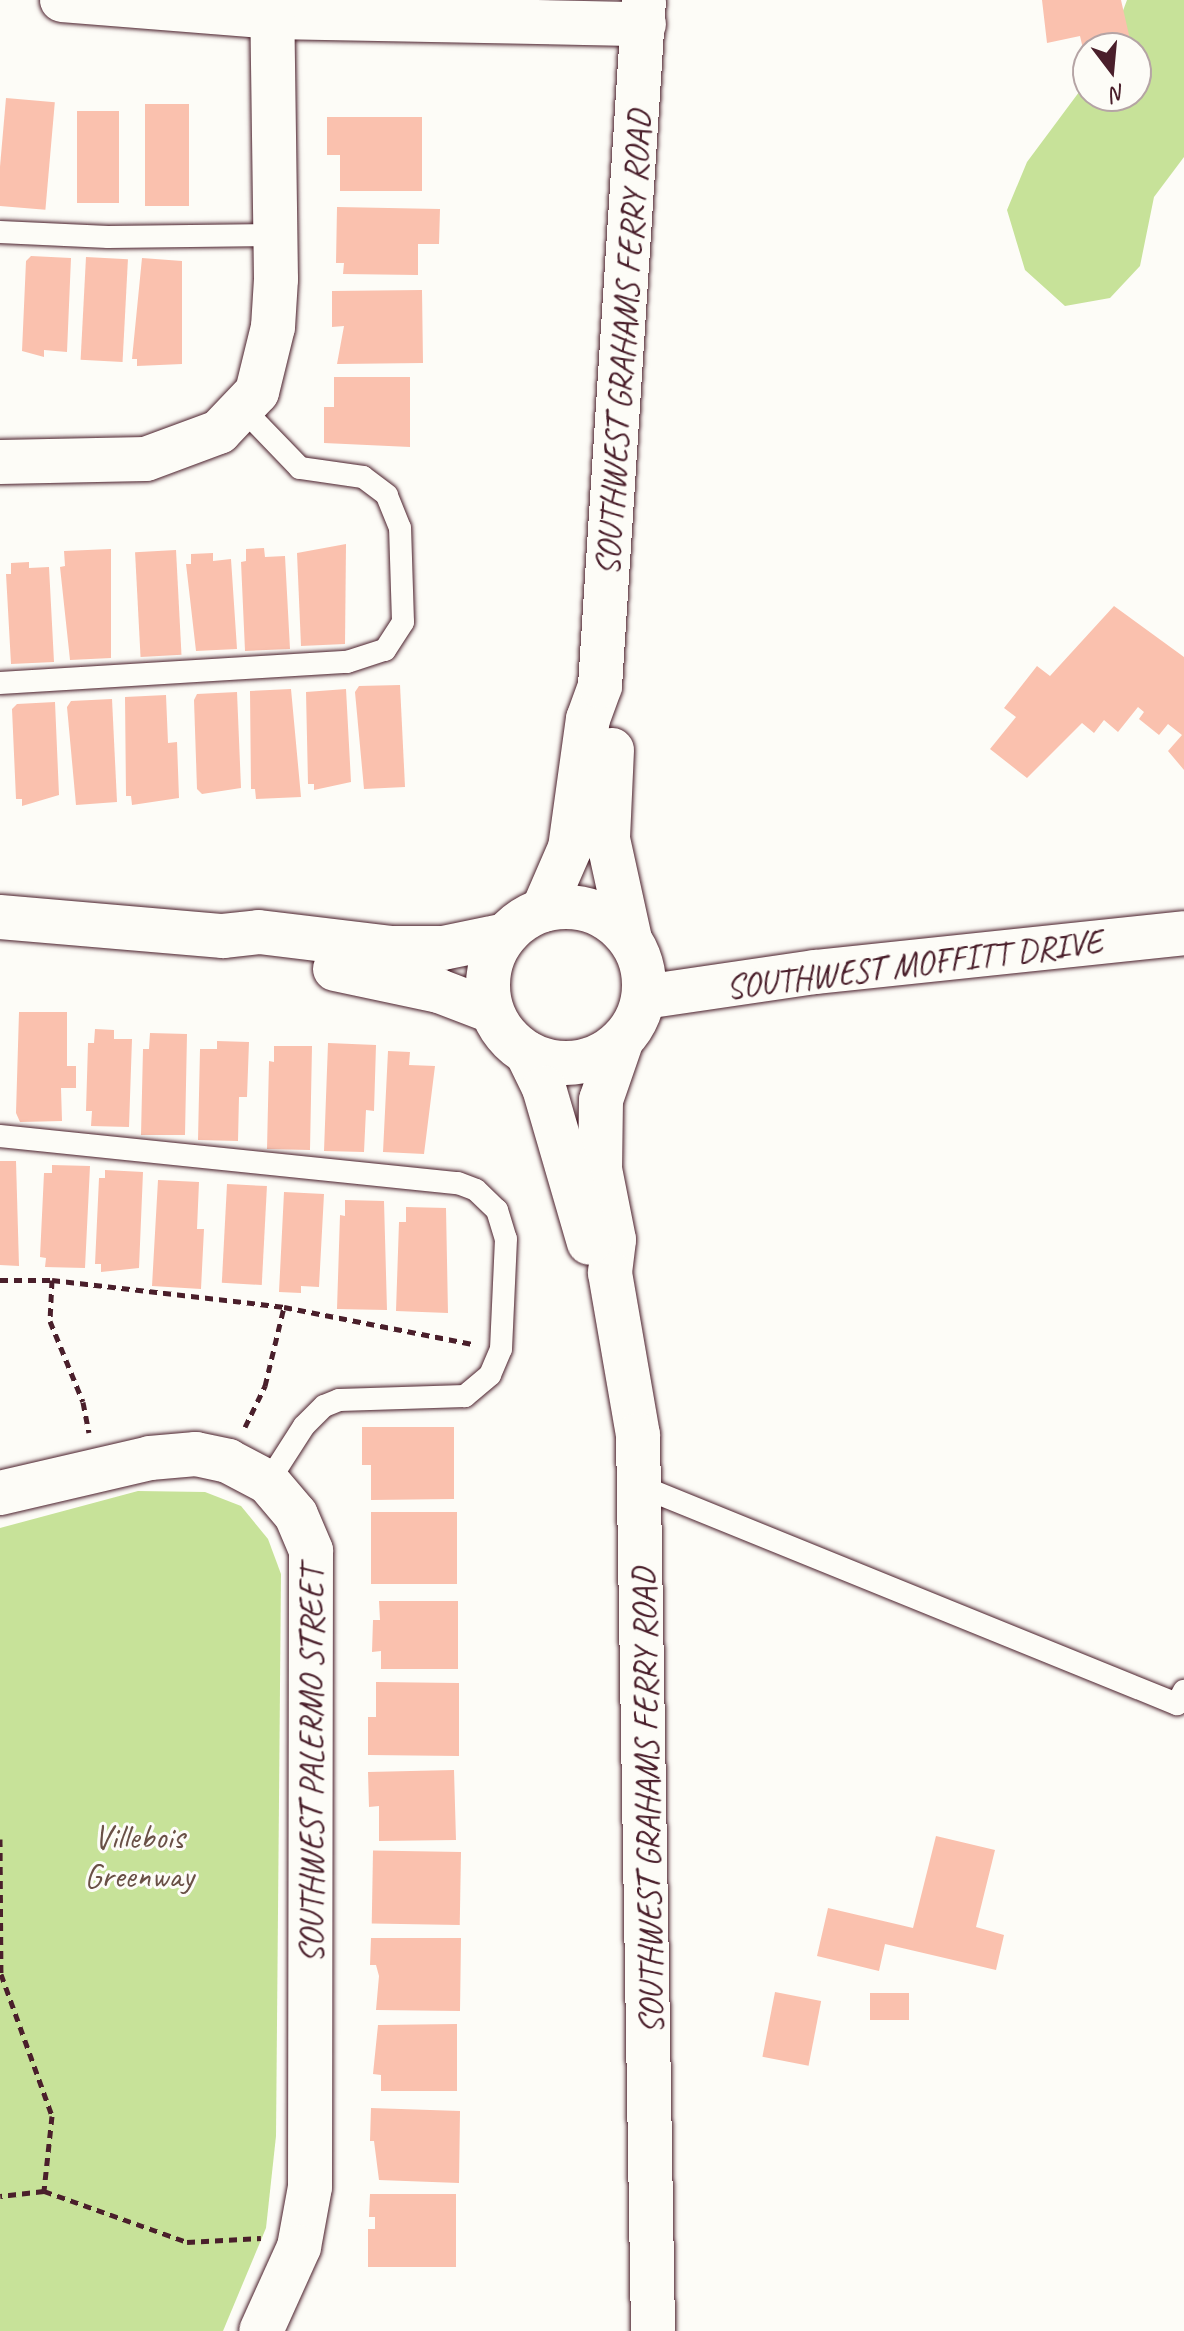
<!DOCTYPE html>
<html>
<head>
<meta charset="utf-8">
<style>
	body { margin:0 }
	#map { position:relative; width:1184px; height:2331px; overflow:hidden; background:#fdfcf7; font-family:Caveat,sans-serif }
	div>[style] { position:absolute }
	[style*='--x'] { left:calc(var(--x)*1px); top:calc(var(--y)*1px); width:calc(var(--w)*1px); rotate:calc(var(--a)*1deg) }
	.green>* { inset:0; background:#c7e299 }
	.building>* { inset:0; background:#fac1ae; transform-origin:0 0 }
	.path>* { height:5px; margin-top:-2.5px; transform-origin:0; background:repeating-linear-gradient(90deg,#4a1f2b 0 8px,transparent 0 14px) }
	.roads { filter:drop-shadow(0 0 2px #4a1f2b) drop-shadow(0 0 2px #4a1f2b) }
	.service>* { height:22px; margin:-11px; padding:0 11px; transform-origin:11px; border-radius:11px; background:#fdfcf7 }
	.minor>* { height:44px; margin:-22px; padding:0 22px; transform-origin:22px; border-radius:22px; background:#fdfcf7 }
	.tertiary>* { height:44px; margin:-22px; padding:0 22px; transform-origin:22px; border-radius:22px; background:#fdfcf7 }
	.secondary>* { height:44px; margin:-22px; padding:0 22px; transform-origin:22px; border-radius:22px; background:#fdfcf7 }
	.secondary>.ring { margin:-22px; padding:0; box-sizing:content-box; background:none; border:44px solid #fdfcf7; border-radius:50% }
	span { translate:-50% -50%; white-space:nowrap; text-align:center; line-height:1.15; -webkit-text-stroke:6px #fdfcf7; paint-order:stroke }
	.street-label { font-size:34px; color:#4a1f2b }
	.park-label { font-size:34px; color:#695046 }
	.north { position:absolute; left:1072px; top:32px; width:80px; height:80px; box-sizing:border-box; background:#fdfcf7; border:2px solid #b5a4a5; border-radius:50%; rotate:164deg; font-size:22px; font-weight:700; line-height:32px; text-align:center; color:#4a1f2b }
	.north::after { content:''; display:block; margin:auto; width:28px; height:36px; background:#4a1f2b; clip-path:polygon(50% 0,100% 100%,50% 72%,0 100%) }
</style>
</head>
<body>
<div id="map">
	<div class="green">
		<div style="clip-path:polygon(1127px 0,1184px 0,1184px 157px,1154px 197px,1140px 266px,1110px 298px,1065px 306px,1025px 270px,1007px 210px,1027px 162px,1088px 80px,1088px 96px,1136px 96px,1136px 48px,1109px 48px)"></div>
		<div style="clip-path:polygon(138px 1491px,205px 1492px,241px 1506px,268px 1539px,281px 1574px,276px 2136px,266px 2228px,223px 2331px,0 2331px,0 1528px)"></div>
	</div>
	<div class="building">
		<div style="clip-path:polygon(1042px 0,1121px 0,1132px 48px,1088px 48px,1087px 66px,1080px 36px,1047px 43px)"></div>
		<div style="left:6px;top:98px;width:49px;height:108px;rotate:5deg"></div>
		<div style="left:145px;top:104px;width:44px;height:102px"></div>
		<div style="left:77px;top:111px;width:42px;height:92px"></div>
		<div style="clip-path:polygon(327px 117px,422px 117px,422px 191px,340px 191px,340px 155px,327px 155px)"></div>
		<div style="clip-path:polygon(337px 207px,440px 209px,439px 244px,418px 244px,418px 275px,343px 274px,344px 263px,336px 263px)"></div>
		<div style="clip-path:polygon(31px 256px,71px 258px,67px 352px,44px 350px,44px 357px,22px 351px,26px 261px)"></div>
		<div style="left:86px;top:257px;width:42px;height:103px;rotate:3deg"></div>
		<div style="clip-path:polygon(142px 258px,182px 261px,182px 364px,137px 366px,137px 359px,132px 359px)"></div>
		<div style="clip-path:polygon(422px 290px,423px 363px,337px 364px,344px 326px,332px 327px,332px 291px)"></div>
		<div style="clip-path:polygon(334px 377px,410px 377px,410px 447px,324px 443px,324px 407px,334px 407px)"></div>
		<div style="clip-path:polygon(346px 544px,345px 644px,301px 646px,297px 553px)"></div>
		<div style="clip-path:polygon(264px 548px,265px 557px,285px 556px,290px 649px,245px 651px,241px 562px,246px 561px,246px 549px)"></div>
		<div style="clip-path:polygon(111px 549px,111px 658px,70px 660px,60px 567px,65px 566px,64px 551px)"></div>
		<div style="left:176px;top:550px;width:105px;height:41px;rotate:87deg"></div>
		<div style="clip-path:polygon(213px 553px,213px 561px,231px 559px,237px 649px,196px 651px,186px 564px,191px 564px,191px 554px)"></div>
		<div style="clip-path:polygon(29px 562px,29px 568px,49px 567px,54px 662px,11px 664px,6px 574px,11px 574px,11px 563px)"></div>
		<div style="clip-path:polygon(1114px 606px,1184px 657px,1184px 770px,1168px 751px,1182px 735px,1168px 724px,1159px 735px,1139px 719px,1144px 712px,1138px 707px,1118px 732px,1104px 720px,1094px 733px,1082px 723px,1027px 778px,990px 749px,1016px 717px,1004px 708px,1037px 666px,1050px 676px)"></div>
		<div style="clip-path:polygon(400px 685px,405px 787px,364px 789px,355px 692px,359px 686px)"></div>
		<div style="clip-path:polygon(291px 689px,301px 797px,256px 799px,255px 789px,251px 789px,250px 691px)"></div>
		<div style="clip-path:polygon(346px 689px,351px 782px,314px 790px,314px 784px,308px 784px,306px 692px)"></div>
		<div style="clip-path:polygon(237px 692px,241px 788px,202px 794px,197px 789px,194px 700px,197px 694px)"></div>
		<div style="clip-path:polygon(166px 695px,168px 743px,177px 742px,179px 798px,132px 805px,131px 796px,126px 796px,125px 697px)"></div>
		<div style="clip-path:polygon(112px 699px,117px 802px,76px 805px,67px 707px,71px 701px)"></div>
		<div style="clip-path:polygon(55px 702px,59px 795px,22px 806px,22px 799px,16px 799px,12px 709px,17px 704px)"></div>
		<div style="clip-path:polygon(19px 1012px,67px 1012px,67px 1066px,76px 1066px,76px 1088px,61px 1088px,62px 1121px,20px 1122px,16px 1113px)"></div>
		<div style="clip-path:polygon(95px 1029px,114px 1030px,114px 1039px,132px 1039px,129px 1127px,91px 1126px,92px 1111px,86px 1111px,88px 1043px,94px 1043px)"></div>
		<div style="clip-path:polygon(150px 1033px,187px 1034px,185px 1135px,141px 1135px,143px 1049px,149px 1049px)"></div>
		<div style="clip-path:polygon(217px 1041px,249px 1042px,247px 1097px,239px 1097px,238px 1141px,198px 1140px,200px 1049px,217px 1049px)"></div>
		<div style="clip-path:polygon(328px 1043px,376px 1045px,374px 1111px,366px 1110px,364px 1152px,324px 1151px)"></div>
		<div style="clip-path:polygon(274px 1046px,312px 1046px,310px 1150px,267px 1149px,269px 1061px,274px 1062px)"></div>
		<div style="clip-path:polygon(388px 1051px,410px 1052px,409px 1065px,435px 1066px,424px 1154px,383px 1152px)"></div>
		<div style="clip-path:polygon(0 1161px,16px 1161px,19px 1266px,0 1265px)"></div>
		<div style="clip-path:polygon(52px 1165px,90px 1166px,85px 1268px,45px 1267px,46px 1258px,40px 1257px,44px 1173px,52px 1173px)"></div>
		<div style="clip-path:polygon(105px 1170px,143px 1172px,139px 1268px,101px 1272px,101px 1264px,95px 1264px,99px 1178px,105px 1178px)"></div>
		<div style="clip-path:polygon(158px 1180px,199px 1182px,197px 1229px,204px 1229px,201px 1289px,152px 1286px)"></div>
		<div style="left:227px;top:1184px;width:40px;height:99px;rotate:3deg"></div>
		<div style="clip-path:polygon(284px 1192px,324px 1194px,319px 1287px,301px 1286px,301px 1293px,279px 1292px)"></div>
		<div style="clip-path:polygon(345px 1200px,384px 1201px,387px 1310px,337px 1309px,340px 1215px,345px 1216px)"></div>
		<div style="clip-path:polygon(406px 1207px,446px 1208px,448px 1313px,396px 1311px,399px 1222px,406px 1222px)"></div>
		<div style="clip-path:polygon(362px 1427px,454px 1427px,454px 1499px,371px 1500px,371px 1465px,362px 1465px)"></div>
		<div style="left:371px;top:1512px;width:86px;height:72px"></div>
		<div style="clip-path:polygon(379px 1601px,458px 1601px,458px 1669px,381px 1669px,381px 1651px,372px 1652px,373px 1620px,380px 1620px)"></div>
		<div style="clip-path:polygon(376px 1682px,459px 1683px,459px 1756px,368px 1755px,368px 1717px,376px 1717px)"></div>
		<div style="clip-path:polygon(454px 1770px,456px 1840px,379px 1841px,379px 1806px,369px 1807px,368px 1772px)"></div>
		<div style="clip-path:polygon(936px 1836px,995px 1850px,976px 1927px,1004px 1935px,996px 1970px,885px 1944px,879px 1971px,817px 1956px,828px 1908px,913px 1928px)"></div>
		<div style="left:461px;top:1852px;width:73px;height:88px;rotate:91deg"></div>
		<div style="clip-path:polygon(371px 1938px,461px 1938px,460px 2011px,376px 2010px,379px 1976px,376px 1965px,370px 1965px)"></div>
		<div style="left:775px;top:1992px;width:47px;height:66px;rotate:11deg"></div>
		<div style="left:870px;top:1993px;width:39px;height:27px"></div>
		<div style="clip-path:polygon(457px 2024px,457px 2091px,381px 2091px,381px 2075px,373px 2074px,378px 2025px)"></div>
		<div style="clip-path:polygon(371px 2108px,460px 2111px,459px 2183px,379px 2180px,374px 2141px,370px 2141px)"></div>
		<div style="clip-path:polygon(370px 2194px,456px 2194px,456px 2267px,368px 2267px,368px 2229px,375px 2229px,375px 2217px,369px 2217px)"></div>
	</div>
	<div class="path">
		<div style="--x:0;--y:1280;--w:52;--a:0"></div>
		<div style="--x:52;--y:1280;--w:234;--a:6.6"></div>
		<div style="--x:284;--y:1307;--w:192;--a:11.1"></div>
		<div style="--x:52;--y:1280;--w:41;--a:92.8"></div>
		<div style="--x:50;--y:1321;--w:87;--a:67.8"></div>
		<div style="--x:83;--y:1402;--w:31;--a:79"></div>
		<div style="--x:245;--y:1427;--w:46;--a:-64"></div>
		<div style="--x:265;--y:1386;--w:81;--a:-76.5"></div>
		<div style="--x:0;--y:1839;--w:135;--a:89.6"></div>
		<div style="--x:1;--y:1974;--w:151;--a:70.2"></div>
		<div style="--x:52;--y:2116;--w:75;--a:96.1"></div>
		<div style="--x:44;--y:2191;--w:44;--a:173.5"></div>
		<div style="--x:44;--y:2191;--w:152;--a:19.6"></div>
		<div style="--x:187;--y:2242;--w:74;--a:-3.1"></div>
	</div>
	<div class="roads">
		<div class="service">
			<div style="--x:0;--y:232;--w:108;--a:2.7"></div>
			<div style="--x:108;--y:237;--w:166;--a:-0.7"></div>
			<div style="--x:0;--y:683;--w:348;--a:-3.5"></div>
			<div style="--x:347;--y:662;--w:40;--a:-18"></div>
			<div style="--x:385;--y:650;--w:33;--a:-57"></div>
			<div style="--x:403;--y:622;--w:94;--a:-91.8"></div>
			<div style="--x:400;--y:528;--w:35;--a:-112"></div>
			<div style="--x:387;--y:495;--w:30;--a:-143"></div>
			<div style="--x:363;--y:477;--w:64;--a:-171.9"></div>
			<div style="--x:300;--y:468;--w:81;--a:-134"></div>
			<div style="--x:0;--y:1136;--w:460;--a:5.9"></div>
			<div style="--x:458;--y:1183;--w:19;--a:21"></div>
			<div style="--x:476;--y:1190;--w:29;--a:44"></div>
			<div style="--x:497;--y:1210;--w:30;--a:73"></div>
			<div style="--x:506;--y:1239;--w:110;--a:92.6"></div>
			<div style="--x:501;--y:1349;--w:28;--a:113"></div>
			<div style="--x:490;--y:1375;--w:33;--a:140"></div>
			<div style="--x:465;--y:1396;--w:126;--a:178.2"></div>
			<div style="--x:339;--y:1400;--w:16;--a:158"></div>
			<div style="--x:324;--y:1406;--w:28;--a:135"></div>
			<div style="--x:304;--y:1426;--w:67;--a:122.7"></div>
			<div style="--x:640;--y:1486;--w:580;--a:22.1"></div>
			<div style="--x:1177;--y:1704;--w:15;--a:-62"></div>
		</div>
		<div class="minor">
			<div style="--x:62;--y:0;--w:211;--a:4.6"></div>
			<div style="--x:272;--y:17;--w:372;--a:1.1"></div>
			<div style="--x:0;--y:462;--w:146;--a:-1.2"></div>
			<div style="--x:146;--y:459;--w:78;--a:-20.3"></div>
			<div style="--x:219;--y:432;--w:55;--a:-46.5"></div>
			<div style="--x:257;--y:392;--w:67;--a:-76.2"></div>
			<div style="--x:273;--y:327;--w:48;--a:-86.4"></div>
			<div style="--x:276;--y:279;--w:279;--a:-90.8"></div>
			<div style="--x:644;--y:997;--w:173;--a:-8.3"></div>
			<div style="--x:815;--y:972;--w:371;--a:-6"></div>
			<div style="--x:0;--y:1493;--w:154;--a:-13.1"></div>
			<div style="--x:150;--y:1458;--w:46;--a:-5"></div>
			<div style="--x:196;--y:1454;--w:33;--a:12"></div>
			<div style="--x:228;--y:1461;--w:45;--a:27.7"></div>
			<div style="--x:268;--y:1482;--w:43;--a:49.7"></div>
			<div style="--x:296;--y:1515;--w:39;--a:67"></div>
			<div style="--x:311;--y:1551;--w:636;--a:90.09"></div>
			<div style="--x:310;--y:2187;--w:61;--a:100.4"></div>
			<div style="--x:299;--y:2247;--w:92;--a:114.3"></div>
		</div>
		<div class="tertiary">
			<div style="--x:0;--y:917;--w:224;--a:4.9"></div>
			<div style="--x:223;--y:936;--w:36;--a:-6"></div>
			<div style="--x:259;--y:932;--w:134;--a:6.9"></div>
			<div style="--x:392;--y:948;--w:51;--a:0"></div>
			<div style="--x:443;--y:948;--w:64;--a:-11.7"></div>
			<div style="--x:335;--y:969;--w:106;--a:11.9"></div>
			<div style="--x:439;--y:991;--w:56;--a:21"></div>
		</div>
		<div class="secondary">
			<div style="--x:612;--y:750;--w:89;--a:92.6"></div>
			<div style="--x:608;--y:839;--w:102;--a:77.6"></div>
			<div class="ring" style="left:488px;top:907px;width:112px;height:112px"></div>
			<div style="--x:543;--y:910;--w:68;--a:-66.5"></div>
			<div style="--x:570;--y:848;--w:130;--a:-82.1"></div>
			<div style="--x:588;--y:719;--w:35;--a:-70"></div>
			<div style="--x:600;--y:686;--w:687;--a:-86.33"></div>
			<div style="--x:621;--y:1042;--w:61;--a:109"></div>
			<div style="--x:601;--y:1100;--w:69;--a:90.8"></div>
			<div style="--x:600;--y:1169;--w:72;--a:78.8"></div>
			<div style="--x:614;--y:1240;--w:33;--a:97"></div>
			<div style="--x:610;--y:1273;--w:164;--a:80.2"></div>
			<div style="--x:638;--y:1435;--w:896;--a:89.04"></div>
			<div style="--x:527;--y:1053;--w:39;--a:64"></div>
			<div style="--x:544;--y:1088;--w:161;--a:73.8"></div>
		</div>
	</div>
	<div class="street-label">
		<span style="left:623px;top:343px;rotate:-86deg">SOUTHWEST GRAHAMS FERRY ROAD</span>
		<span style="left:914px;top:964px;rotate:-7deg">SOUTHWEST MOFFITT DRIVE</span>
		<span style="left:311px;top:1765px;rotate:-90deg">SOUTHWEST PALERMO STREET</span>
		<span style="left:647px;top:1801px;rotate:-91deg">SOUTHWEST GRAHAMS FERRY ROAD</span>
	</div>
	<div class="park-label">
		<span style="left:139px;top:1856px">Villebois<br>Greenway</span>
	</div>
	<div class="north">N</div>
</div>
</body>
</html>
